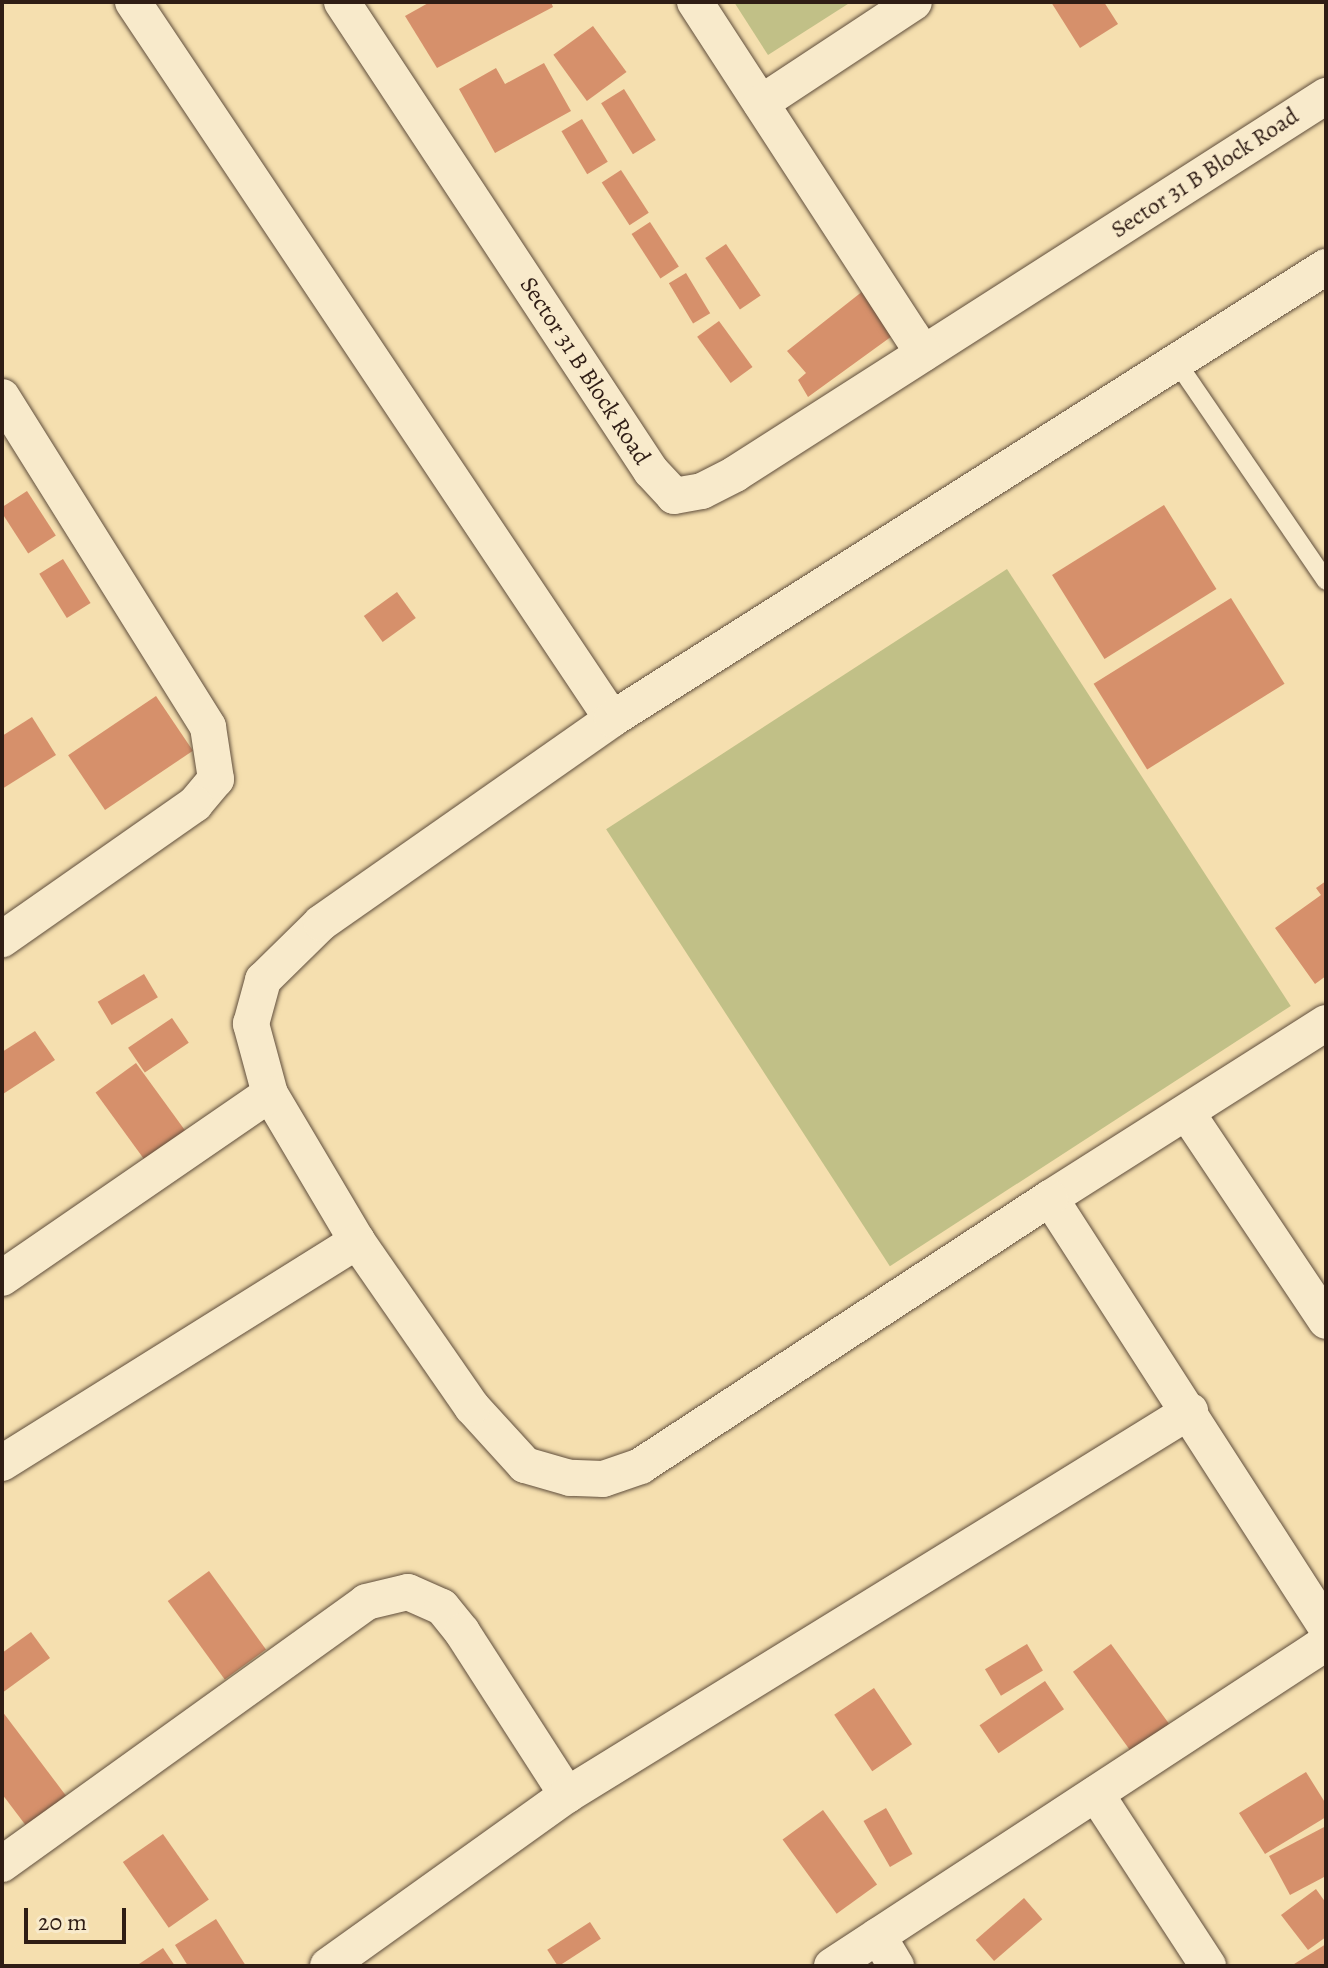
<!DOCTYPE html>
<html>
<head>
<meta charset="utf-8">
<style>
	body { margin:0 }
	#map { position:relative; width:1328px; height:1968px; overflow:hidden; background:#f5dfaf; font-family:Alegreya,serif }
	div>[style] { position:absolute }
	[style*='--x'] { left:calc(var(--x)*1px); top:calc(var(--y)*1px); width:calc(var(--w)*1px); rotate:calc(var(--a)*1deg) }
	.green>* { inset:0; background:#c1c087; transform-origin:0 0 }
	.building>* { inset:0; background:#d6906b; transform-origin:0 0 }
	.roads { filter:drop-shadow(0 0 2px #604e3c) drop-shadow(0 0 2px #604e3c) }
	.lane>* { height:18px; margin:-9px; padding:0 9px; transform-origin:9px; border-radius:9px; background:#f8eacb }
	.street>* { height:36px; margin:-18px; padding:0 18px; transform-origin:18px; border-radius:18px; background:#f8eacb }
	span { translate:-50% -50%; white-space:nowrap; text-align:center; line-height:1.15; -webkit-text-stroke:6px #f8eacb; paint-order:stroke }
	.street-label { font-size:24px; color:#2f1d15 }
	.frame { position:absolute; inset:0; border:4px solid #2f1d15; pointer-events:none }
	.scale { position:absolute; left:24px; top:1908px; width:102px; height:36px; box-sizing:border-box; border:4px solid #2f1d15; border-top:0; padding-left:10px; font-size:24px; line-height:28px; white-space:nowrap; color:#2f1d15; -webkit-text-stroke:6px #f8eacb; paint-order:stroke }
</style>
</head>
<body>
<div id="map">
	<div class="green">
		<div style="clip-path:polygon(734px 2px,851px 2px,768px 55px)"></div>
		<div style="left:1007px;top:569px;width:521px;height:478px;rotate:57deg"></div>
	</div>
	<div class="building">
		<div style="clip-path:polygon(430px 2px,551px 2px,553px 7px,437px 68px,405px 16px)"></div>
		<div style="clip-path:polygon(1051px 2px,1104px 2px,1118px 24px,1080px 48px)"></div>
		<div style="left:593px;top:26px;width:57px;height:49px;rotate:54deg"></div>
		<div style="clip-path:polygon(544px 63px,571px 111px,495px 153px,459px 89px,496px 68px,505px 84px)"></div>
		<div style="left:624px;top:89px;width:60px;height:27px;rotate:58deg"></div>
		<div style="left:582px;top:119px;width:50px;height:24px;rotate:59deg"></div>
		<div style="left:621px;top:170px;width:51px;height:23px;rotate:57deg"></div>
		<div style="left:650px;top:222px;width:53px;height:22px;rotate:57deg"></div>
		<div style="left:726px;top:244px;width:62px;height:25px;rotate:56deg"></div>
		<div style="left:686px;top:273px;width:47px;height:20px;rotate:59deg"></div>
		<div style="clip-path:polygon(868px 287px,899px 331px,808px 397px,798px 380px,806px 373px,787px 351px)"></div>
		<div style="left:719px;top:321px;width:57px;height:27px;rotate:54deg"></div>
		<div style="left:27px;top:491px;width:53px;height:33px;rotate:57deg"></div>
		<div style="left:1164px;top:505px;width:99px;height:132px;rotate:58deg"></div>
		<div style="left:63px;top:559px;width:52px;height:28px;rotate:58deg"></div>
		<div style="left:397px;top:592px;width:32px;height:41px;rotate:54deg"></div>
		<div style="left:1231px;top:598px;width:101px;height:162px;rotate:58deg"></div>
		<div style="left:156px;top:696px;width:66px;height:106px;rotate:56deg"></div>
		<div style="clip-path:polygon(32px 717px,56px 755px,2px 789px,2px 736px)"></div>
		<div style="clip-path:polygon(1326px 881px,1326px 976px,1315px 984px,1275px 928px,1321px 895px,1316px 888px)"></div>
		<div style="left:144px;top:974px;width:27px;height:54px;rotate:59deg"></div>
		<div style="left:172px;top:1018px;width:30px;height:53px;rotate:56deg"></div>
		<div style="clip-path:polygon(35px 1031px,55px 1060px,3px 1094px,2px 1052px)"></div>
		<div style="left:136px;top:1063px;width:95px;height:50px;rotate:54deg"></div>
		<div style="left:209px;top:1571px;width:97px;height:51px;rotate:54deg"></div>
		<div style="clip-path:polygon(31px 1632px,50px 1658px,2px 1693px,2px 1653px)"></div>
		<div style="left:1027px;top:1644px;width:31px;height:49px;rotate:59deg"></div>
		<div style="left:1111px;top:1644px;width:99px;height:47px;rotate:54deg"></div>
		<div style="left:1045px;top:1681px;width:34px;height:79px;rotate:56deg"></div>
		<div style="left:874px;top:1688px;width:68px;height:48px;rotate:56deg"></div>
		<div style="clip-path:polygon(2px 1711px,67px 1797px,27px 1827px,2px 1794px)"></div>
		<div style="clip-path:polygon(1306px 1772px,1326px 1804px,1326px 1817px,1265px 1854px,1239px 1813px)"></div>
		<div style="left:886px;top:1808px;width:53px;height:26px;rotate:60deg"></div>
		<div style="left:823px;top:1810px;width:92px;height:50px;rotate:54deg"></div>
		<div style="clip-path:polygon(1326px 1826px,1326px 1876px,1290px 1895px,1269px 1856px)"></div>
		<div style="left:163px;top:1834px;width:80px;height:49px;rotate:55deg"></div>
		<div style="clip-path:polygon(1316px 1889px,1326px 1903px,1326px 1937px,1308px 1950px,1281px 1915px)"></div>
		<div style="left:1024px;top:1898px;width:28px;height:64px;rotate:49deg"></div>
		<div style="clip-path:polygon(216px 1919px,246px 1966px,188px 1966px,175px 1945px)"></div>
		<div style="left:590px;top:1922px;width:20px;height:51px;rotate:57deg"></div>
		<div style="clip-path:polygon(1326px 1944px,1326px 1966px,1291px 1966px)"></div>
		<div style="clip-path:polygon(163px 1948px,175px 1966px,136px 1966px)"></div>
	</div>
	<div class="roads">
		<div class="lane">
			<div style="--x:1176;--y:361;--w:266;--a:55.7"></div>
		</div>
		<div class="street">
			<div style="--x:133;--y:2;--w:862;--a:56.25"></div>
			<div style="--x:342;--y:2;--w:562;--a:56.62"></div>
			<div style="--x:651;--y:471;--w:34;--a:47"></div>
			<div style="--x:674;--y:496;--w:28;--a:-10"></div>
			<div style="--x:702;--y:491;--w:37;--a:-27"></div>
			<div style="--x:735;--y:474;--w:702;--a:-32.6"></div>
			<div style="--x:695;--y:2;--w:419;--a:57"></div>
			<div style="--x:761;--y:103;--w:183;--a:-33.4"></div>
			<div style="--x:2;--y:397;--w:389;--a:58"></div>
			<div style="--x:208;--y:727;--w:53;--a:81.3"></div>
			<div style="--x:216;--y:779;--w:33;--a:130"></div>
			<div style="--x:195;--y:804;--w:236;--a:145"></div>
			<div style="--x:1326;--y:1023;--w:327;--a:147.6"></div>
			<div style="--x:1050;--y:1198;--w:510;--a:57.24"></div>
			<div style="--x:1187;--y:1113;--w:250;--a:56.2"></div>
			<div style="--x:1050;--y:1198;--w:489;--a:146.8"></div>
			<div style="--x:641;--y:1466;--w:40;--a:161.1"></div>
			<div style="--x:603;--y:1479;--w:33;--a:-178"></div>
			<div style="--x:570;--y:1478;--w:47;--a:-163.9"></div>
			<div style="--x:525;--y:1465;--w:79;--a:-132.4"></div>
			<div style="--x:472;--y:1407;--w:202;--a:-124.7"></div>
			<div style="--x:357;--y:1241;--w:171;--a:-120.6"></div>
			<div style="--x:270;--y:1094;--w:73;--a:-105.2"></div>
			<div style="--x:251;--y:1024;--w:46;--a:-74.7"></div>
			<div style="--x:263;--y:980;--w:81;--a:-44.5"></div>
			<div style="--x:321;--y:923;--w:355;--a:-35"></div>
			<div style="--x:612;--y:719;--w:845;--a:-32.34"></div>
			<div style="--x:2;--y:1278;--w:325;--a:-34.5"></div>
			<div style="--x:2;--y:1463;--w:419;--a:-32"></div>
			<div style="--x:1096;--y:1794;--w:205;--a:56.9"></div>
			<div style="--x:2;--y:1864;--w:448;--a:-35.7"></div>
			<div style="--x:366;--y:1602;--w:43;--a:-13.4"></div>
			<div style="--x:408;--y:1592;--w:37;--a:24"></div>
			<div style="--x:442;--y:1607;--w:32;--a:51"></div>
			<div style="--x:462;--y:1632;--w:194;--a:57.2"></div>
			<div style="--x:878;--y:1936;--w:35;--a:59"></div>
			<div style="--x:328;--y:1966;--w:294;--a:-35.6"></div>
			<div style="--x:567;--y:1795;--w:732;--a:-31.65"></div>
			<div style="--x:832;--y:1966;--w:590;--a:-33.18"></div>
		</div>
	</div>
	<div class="street-label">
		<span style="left:1205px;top:173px;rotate:-33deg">Sector 31 B Block Road</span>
		<span style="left:585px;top:371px;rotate:57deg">Sector 31 B Block Road</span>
	</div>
	<div class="frame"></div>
	<div class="scale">20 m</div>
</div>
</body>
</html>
